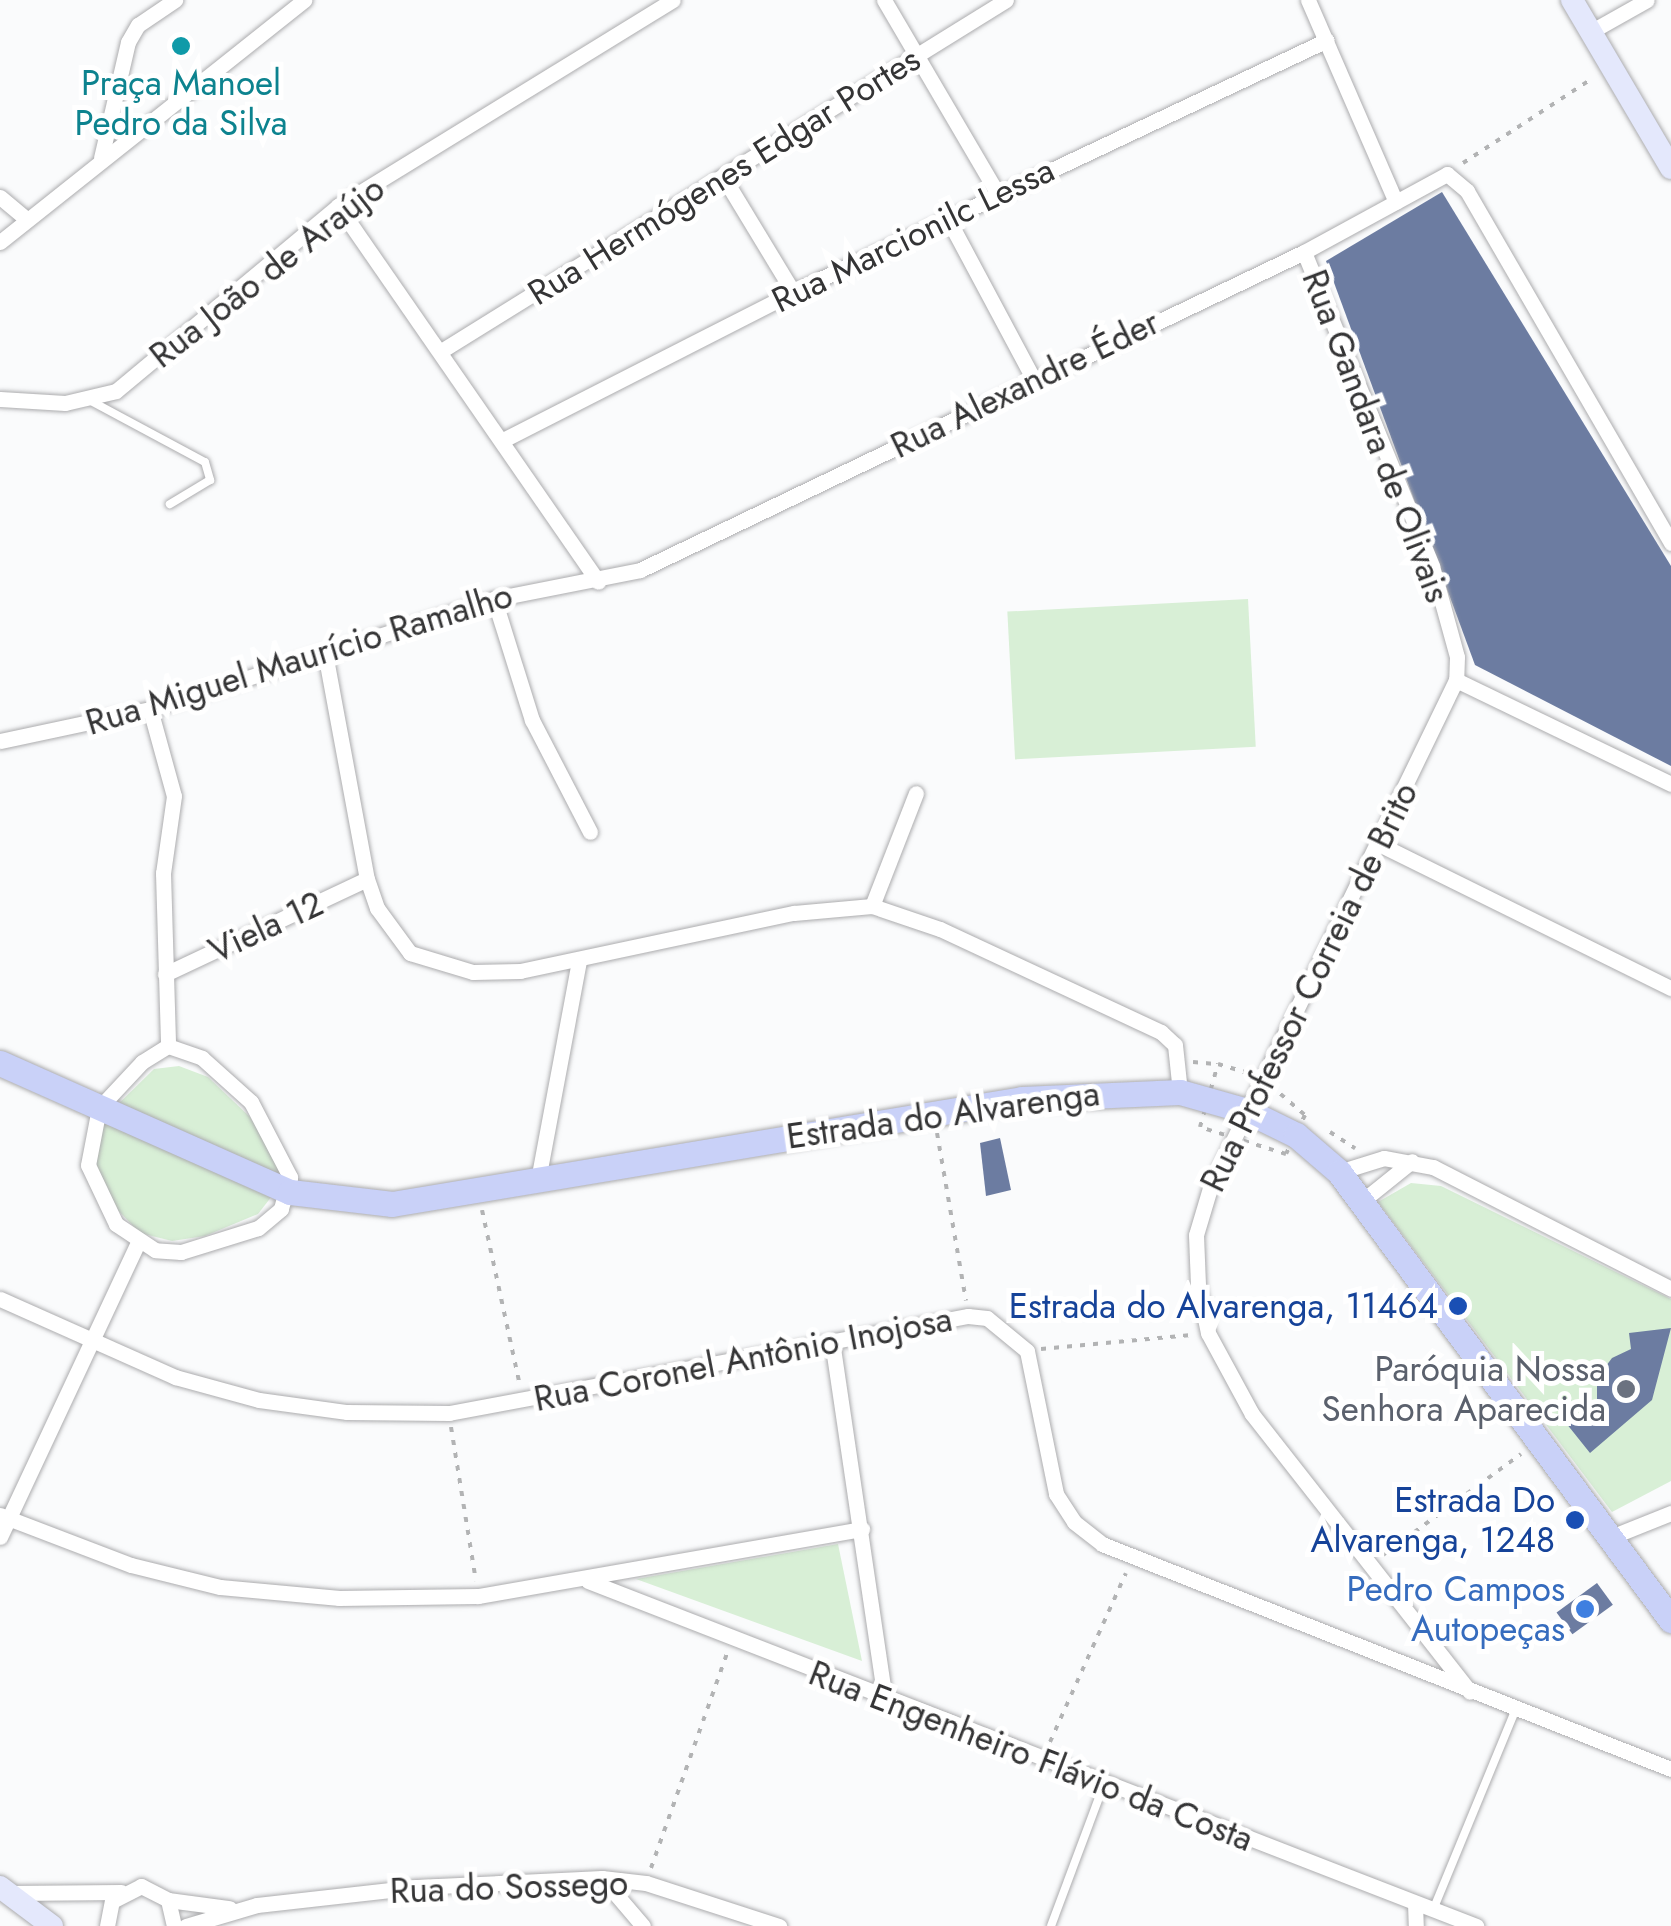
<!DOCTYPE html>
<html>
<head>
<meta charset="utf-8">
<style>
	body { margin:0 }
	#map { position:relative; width:1671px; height:1926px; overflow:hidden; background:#fafbfc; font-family:Jost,sans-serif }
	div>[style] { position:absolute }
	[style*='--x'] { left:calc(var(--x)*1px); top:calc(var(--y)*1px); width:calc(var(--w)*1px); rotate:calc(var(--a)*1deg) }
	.green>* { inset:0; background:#d8efd6; transform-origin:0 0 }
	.building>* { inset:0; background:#6c7ca1; transform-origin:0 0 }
	.path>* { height:4px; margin-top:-2px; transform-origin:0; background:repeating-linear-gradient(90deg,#b2b3b4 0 5px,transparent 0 13px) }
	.roads { filter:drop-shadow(0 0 2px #acacae) drop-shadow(0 0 2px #acacae) }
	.lane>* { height:8px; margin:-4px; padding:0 4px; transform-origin:4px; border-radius:4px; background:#fff }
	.street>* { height:15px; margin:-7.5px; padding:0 7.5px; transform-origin:7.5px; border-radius:7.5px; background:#fff }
	.secondary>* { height:22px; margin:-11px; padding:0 11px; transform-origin:11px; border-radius:11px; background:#e4e8fc }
	.primary>* { height:25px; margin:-12.5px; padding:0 12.5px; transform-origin:12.5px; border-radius:12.5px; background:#c9d1f8 }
	.dots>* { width:28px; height:28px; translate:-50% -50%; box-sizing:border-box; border:5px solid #fff; border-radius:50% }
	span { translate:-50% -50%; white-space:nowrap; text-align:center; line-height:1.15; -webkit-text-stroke:10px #fff; paint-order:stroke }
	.culture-label { font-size:35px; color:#0d838f }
	.street-label { font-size:35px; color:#343435 }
	.transit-label { font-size:35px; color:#164399 }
	.right { translate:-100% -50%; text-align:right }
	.worship-label { font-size:35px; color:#5b616d }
	.shop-label { font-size:35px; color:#366cbe }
</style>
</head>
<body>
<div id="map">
	<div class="green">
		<div style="left:1248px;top:599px;width:148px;height:241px;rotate:87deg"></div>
		<div style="clip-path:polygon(179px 1066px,208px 1077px,250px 1117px,279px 1167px,279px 1187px,258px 1214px,205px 1236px,172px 1241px,140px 1233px,108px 1200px,93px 1164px,106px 1116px,154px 1069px)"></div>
		<div style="clip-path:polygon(1411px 1183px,1441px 1186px,1671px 1299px,1671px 1481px,1612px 1512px,1378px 1202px)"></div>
		<div style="clip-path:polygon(838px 1544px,862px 1661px,636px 1579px)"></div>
	</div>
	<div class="building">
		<div style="clip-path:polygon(1442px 192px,1671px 566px,1671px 766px,1475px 665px,1326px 261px)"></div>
		<div style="clip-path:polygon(1000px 1138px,1011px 1190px,986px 1196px,980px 1143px)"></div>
		<div style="clip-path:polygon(1671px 1328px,1652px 1400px,1590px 1453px,1566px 1423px,1597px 1401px,1597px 1378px,1612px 1358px,1631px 1349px,1629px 1333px)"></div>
		<div style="left:1597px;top:1583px;width:27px;height:50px;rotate:54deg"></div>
	</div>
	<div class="path">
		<div style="--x:1463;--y:163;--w:155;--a:-33.2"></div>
		<div style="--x:1193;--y:1062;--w:25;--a:5"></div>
		<div style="--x:1218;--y:1064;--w:45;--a:16.8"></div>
		<div style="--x:1261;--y:1077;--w:58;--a:40.8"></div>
		<div style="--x:1305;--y:1115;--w:43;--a:116"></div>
		<div style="--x:1286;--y:1154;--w:90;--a:-162.6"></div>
		<div style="--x:1200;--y:1127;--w:66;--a:-74.1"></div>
		<div style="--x:1330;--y:1132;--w:30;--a:33"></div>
		<div style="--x:937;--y:1133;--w:170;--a:80.2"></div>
		<div style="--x:482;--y:1210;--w:175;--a:77.8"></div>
		<div style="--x:1041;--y:1349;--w:151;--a:-5.3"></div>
		<div style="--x:451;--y:1427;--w:156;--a:80.8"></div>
		<div style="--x:1383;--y:1555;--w:171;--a:-36.2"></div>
		<div style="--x:1050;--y:1742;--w:185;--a:-65.8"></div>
		<div style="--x:651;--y:1868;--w:230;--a:-70.5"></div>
	</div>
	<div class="roads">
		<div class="lane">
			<div style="--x:91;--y:401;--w:129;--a:28.2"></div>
			<div style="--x:205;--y:462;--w:19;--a:74"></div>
			<div style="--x:210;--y:480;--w:47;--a:149"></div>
			<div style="--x:1433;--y:1910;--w:215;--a:-67.6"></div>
			<div style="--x:1051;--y:1926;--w:152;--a:-69.5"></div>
		</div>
		<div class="street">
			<div style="--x:884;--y:0;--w:225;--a:59.6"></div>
			<div style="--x:1308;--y:0;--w:220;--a:66.5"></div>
			<div style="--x:1590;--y:32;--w:65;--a:-29.3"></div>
			<div style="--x:101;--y:158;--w:119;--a:-76.9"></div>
			<div style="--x:128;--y:42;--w:20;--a:-60"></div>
			<div style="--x:138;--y:25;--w:45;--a:-34"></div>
			<div style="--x:724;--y:178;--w:133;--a:58.8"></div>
			<div style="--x:0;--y:197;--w:34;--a:40"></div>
			<div style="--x:338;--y:206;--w:457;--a:55.3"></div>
			<div style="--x:948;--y:219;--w:180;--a:61.9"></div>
			<div style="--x:0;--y:242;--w:389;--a:-38.5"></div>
			<div style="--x:1304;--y:252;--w:339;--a:67.8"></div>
			<div style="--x:1432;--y:566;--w:94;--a:74.6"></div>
			<div style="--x:1457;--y:657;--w:23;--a:92"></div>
			<div style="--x:1456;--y:680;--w:564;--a:115.84"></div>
			<div style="--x:1210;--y:1188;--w:49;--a:106.6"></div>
			<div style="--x:1196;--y:1235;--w:50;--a:87.7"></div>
			<div style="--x:1198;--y:1285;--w:49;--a:78.2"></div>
			<div style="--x:1208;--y:1333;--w:92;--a:61.5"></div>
			<div style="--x:1252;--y:1414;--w:353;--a:51.9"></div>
			<div style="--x:441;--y:351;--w:665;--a:-31.85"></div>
			<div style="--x:0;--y:399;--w:65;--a:3.5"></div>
			<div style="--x:65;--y:403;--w:52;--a:-13.2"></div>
			<div style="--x:116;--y:391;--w:289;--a:-39.8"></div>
			<div style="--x:338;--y:206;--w:393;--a:-31.6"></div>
			<div style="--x:505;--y:439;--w:323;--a:-27"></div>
			<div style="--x:793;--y:292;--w:590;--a:-25.26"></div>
			<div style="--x:494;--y:599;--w:127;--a:72.6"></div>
			<div style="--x:532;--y:720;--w:126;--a:62.6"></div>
			<div style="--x:325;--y:653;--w:230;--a:79.5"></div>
			<div style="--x:367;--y:879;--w:31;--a:71"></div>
			<div style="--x:377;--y:908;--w:56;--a:53.7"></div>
			<div style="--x:410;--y:953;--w:66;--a:16.8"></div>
			<div style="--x:473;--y:972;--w:47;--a:-1.2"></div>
			<div style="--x:520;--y:971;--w:280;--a:-12"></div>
			<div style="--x:794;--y:913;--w:78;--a:-5.1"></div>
			<div style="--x:872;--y:906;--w:72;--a:18.7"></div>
			<div style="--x:940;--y:929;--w:244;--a:25"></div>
			<div style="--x:1161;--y:1032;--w:19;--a:43"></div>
			<div style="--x:1175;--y:1045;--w:47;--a:83.9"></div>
			<div style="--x:1456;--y:680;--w:239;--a:25.8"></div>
			<div style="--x:150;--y:709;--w:90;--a:74.6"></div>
			<div style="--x:174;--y:796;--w:78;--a:98.1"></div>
			<div style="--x:163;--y:873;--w:173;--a:88.3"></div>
			<div style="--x:0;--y:741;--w:153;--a:-12"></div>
			<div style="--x:150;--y:709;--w:361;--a:-17.7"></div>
			<div style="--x:494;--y:599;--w:149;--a:-11.2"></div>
			<div style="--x:640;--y:570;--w:736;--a:-25.59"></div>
			<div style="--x:1304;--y:252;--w:163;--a:-28.6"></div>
			<div style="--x:1447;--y:174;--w:26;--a:40"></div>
			<div style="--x:1467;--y:191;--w:407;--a:59.9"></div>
			<div style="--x:1377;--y:843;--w:328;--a:26.3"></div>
			<div style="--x:872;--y:906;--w:121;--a:-68.7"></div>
			<div style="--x:165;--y:974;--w:223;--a:-25.2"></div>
			<div style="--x:168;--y:1046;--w:36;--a:19"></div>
			<div style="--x:202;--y:1058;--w:66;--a:41.9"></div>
			<div style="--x:251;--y:1102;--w:85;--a:62.5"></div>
			<div style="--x:290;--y:1177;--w:33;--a:106"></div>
			<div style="--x:281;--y:1209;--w:30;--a:140"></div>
			<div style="--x:258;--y:1228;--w:81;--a:162.7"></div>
			<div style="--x:181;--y:1252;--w:26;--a:-176"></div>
			<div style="--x:155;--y:1250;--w:47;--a:-146.3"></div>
			<div style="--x:116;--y:1224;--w:65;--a:-115.4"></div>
			<div style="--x:88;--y:1165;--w:58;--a:-79.1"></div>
			<div style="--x:99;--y:1108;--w:63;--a:-46.9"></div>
			<div style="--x:142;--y:1062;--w:31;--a:-32"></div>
			<div style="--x:1339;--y:1172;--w:47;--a:-17.3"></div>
			<div style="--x:1384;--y:1158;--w:50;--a:10.4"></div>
			<div style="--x:1433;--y:1167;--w:267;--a:27.1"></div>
			<div style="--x:538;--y:1180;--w:223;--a:-79.4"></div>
			<div style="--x:1361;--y:1202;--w:65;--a:-38.8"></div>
			<div style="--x:0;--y:1299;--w:192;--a:24"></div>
			<div style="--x:175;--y:1377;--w:87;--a:15.3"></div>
			<div style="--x:259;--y:1400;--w:89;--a:7.8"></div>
			<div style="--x:347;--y:1412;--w:102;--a:0.6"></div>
			<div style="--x:449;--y:1413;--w:528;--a:-10.59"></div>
			<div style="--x:968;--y:1316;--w:19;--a:6"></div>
			<div style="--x:987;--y:1318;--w:52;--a:39.5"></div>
			<div style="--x:1027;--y:1351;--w:146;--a:78.5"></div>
			<div style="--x:1056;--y:1494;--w:33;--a:57"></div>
			<div style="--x:1074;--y:1522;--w:36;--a:38"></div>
			<div style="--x:1102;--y:1544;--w:612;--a:21.58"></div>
			<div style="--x:832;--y:1341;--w:364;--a:81.6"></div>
			<div style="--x:0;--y:1515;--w:140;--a:20.9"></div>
			<div style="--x:131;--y:1565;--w:92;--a:13.9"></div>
			<div style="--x:220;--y:1587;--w:120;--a:5.3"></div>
			<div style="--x:339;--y:1598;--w:139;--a:-0.8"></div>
			<div style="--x:478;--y:1596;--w:390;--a:-9.9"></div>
			<div style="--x:0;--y:1537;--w:325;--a:-64.9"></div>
			<div style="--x:1611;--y:1537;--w:65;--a:-21.8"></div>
			<div style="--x:588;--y:1581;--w:953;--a:21.23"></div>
			<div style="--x:602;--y:1878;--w:63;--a:49.5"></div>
			<div style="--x:10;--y:1893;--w:111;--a:-0.5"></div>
			<div style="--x:168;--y:1900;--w:62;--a:7.5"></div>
			<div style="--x:1415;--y:1903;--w:23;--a:88"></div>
			<div style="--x:107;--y:1926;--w:25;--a:-79"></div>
			<div style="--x:112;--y:1901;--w:33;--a:-27"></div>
			<div style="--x:141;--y:1886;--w:30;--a:27"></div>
			<div style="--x:168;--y:1900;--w:27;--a:77"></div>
			<div style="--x:186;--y:1926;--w:74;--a:-16.5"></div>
			<div style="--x:257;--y:1905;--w:161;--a:-6.4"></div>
			<div style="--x:417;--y:1887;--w:185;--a:-2.8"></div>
			<div style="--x:602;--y:1878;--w:44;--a:6.5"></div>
			<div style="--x:646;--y:1883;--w:140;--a:17.9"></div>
		</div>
		<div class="secondary">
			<div style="--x:1572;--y:0;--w:195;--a:59.5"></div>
			<div style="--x:0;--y:1887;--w:65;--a:36.9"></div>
		</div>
		<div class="primary">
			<div style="--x:0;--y:1063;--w:317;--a:24"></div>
			<div style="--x:290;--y:1192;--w:103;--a:6.7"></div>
			<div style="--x:392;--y:1204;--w:639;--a:-9.46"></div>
			<div style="--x:1022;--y:1099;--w:158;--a:-2.5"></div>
			<div style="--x:1180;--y:1092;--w:70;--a:15.8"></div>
			<div style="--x:1247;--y:1111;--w:55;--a:26.1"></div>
			<div style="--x:1296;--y:1135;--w:57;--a:40.7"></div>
			<div style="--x:1339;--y:1172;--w:558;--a:53.46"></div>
		</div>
	</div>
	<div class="dots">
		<div style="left:181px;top:46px;background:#0f9aa8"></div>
		<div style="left:1458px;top:1306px;background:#1a4fb4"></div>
		<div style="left:1626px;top:1389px;background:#6b7280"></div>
		<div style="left:1575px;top:1520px;background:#1a4fb4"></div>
		<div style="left:1585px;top:1609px;background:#3f7fe0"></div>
	</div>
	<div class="culture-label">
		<span style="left:181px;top:103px">Praça Manoel<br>Pedro da Silva</span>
	</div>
	<div class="street-label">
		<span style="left:724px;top:176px;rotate:-32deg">Rua Hermógenes Edgar Portes</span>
		<span style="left:913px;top:235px;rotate:-26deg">Rua Marcionilc Lessa</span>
		<span style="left:267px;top:272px;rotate:-38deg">Rua João de Araújo</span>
		<span style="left:1025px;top:384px;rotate:-26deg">Rua Alexandre Éder</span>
		<span style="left:1376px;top:436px;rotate:69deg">Rua Gandara de Olivais</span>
		<span style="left:299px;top:659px;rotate:-17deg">Rua Miguel Maurício Ramalho</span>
		<span style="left:266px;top:927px;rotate:-25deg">Viela 12</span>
		<span style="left:1309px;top:987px;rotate:-64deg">Rua Professor Correia de Brito</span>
		<span style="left:943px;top:1115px;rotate:-8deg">Estrada do Alvarenga</span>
		<span style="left:743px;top:1359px;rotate:-11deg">Rua Coronel Antônio Inojosa</span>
		<span style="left:1031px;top:1756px;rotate:21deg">Rua Engenheiro Flávio da Costa</span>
		<span style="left:509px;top:1887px;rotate:-2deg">Rua do Sossego</span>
	</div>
	<div class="transit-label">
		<span class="right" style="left:1438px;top:1306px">Estrada do Alvarenga, 11464</span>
		<span class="right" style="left:1555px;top:1520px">Estrada Do<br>Alvarenga, 1248</span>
	</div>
	<div class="worship-label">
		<span class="right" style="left:1606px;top:1389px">Paróquia Nossa<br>Senhora Aparecida</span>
	</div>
	<div class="shop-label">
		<span class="right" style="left:1565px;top:1609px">Pedro Campos<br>Autopeças</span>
	</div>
</div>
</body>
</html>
